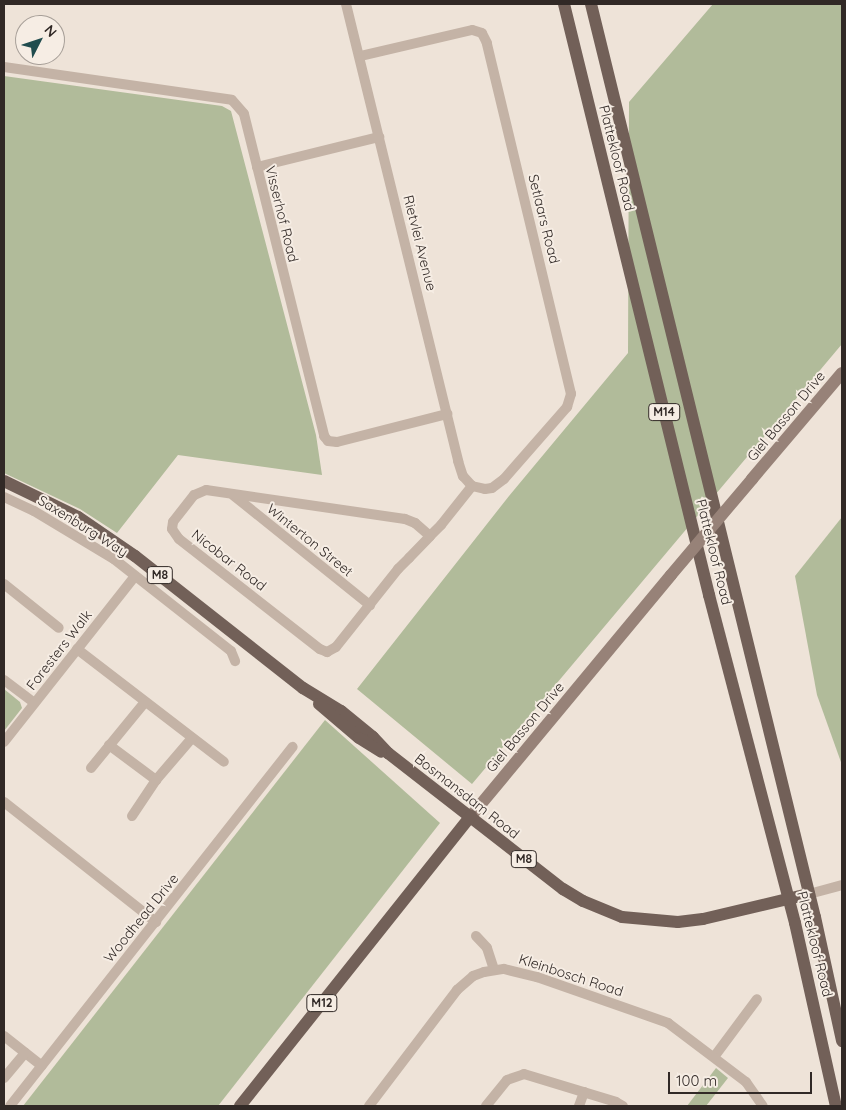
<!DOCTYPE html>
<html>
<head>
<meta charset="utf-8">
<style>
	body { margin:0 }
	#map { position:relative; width:846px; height:1110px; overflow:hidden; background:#eee3d8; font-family:Quicksand,sans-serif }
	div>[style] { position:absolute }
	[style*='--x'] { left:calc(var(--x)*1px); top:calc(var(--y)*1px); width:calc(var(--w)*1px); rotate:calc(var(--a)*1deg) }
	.green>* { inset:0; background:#b1bb9a }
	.minor>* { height:10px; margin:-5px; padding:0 5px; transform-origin:5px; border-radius:5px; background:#c4b3a6 }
	.secondary>* { height:12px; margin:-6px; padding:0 6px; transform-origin:6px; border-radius:6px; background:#978278 }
	.primary>* { height:12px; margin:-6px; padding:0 6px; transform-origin:6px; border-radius:6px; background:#726058 }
	.secondary-bridge>* { height:12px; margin:-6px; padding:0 6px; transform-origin:6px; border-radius:6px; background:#978278 }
	span { translate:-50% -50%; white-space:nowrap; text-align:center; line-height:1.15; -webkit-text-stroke:4px #f6ede4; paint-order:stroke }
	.shield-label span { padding:1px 4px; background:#f6ede4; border:1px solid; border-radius:4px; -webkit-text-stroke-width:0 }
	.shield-label { font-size:12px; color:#312926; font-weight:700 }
	.street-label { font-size:14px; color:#312926 }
	.frame { position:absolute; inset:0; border:5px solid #312926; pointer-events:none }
	.north { position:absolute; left:15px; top:15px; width:50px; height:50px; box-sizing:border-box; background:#f6ede4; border:1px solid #a79f98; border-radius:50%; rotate:49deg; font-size:14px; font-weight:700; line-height:20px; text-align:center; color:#312926 }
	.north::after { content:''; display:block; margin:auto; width:18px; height:22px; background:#204c4e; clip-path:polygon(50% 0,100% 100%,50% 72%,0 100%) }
	.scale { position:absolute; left:668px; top:1072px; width:144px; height:22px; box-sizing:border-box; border:2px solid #312926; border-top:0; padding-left:6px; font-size:15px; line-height:18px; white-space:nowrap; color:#312926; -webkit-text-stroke:4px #f6ede4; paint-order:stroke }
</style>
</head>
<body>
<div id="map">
	<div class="green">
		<div style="clip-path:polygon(713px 4px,842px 4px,842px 344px,472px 784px,357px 689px,509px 496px,628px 353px,629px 102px)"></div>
		<div style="clip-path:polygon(4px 76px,222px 106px,231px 111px,316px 435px,322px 475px,178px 455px,117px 533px,80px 509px,4px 473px)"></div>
		<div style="clip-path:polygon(842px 517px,842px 765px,817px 695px,795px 576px)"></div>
		<div style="clip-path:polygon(4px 689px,20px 702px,22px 708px,4px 731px)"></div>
		<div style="clip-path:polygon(325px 720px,440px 823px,218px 1106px,23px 1106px)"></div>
		<div style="clip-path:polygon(716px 1068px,728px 1078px,706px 1106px,687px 1106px)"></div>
	</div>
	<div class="minor">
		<div style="--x:346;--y:4;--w:471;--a:76.2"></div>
		<div style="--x:458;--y:461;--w:16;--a:72"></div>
		<div style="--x:463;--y:476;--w:13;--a:48"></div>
		<div style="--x:472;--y:486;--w:13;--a:13"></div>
		<div style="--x:485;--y:489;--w:7;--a:-8"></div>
		<div style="--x:492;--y:488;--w:15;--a:-37"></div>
		<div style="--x:504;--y:479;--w:96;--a:-48.8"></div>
		<div style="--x:567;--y:407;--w:14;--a:-73"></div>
		<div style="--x:571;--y:394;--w:361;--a:-103.5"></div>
		<div style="--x:487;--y:43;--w:11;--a:-117"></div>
		<div style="--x:482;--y:33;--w:10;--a:-163"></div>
		<div style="--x:472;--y:30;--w:115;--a:166.9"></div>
		<div style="--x:4;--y:67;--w:230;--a:8.2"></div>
		<div style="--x:232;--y:100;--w:18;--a:49"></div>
		<div style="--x:244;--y:114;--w:332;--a:76"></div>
		<div style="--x:324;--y:436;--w:6;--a:51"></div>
		<div style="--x:328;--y:441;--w:9;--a:6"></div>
		<div style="--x:337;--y:442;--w:114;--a:-14.3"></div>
		<div style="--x:257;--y:167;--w:126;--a:-13.8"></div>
		<div style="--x:233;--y:495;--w:176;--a:38.8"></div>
		<div style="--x:4;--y:497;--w:33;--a:25"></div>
		<div style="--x:34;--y:511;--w:93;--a:31"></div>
		<div style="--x:114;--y:559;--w:149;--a:38.2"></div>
		<div style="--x:231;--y:651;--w:11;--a:68"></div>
		<div style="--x:430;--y:536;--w:20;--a:-139"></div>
		<div style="--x:415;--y:523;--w:11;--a:-158"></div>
		<div style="--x:405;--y:519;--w:201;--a:-171.7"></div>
		<div style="--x:206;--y:490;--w:13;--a:157"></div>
		<div style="--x:194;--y:495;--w:34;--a:128"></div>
		<div style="--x:173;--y:522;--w:7;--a:98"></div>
		<div style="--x:172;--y:529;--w:12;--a:55"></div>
		<div style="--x:179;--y:539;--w:179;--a:38"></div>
		<div style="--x:320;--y:649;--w:8;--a:23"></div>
		<div style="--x:327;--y:652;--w:10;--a:-29"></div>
		<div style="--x:336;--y:647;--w:100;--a:-51.5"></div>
		<div style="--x:398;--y:569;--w:16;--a:-45"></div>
		<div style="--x:409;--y:558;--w:30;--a:-46"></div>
		<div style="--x:430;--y:536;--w:16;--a:-45"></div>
		<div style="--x:441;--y:525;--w:50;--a:-51.5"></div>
		<div style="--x:4;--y:584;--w:70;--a:38.7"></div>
		<div style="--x:77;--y:649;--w:185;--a:37.5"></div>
		<div style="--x:4;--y:680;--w:38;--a:37"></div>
		<div style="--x:4;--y:742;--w:211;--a:-51.7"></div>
		<div style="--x:109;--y:745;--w:59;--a:36.7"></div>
		<div style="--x:91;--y:768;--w:85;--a:-50.7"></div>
		<div style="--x:4;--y:802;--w:194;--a:38.3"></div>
		<div style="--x:132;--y:816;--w:43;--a:-56.3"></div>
		<div style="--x:156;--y:780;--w:55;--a:-49.4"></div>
		<div style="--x:809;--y:894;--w:34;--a:-15"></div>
		<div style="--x:476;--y:936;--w:16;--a:47"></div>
		<div style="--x:487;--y:948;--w:23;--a:72"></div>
		<div style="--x:4;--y:1036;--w:48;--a:38.3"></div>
		<div style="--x:714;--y:1057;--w:72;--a:-53.4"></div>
		<div style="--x:4;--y:1078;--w:33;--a:-50"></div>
		<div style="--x:10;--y:1106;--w:457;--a:-51.8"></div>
		<div style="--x:369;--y:1106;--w:146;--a:-52.8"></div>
		<div style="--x:457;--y:990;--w:21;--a:-41"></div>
		<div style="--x:473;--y:976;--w:12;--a:-20"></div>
		<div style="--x:484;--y:972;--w:20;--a:-9"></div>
		<div style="--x:504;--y:969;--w:34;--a:14"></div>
		<div style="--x:537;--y:977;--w:139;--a:19.3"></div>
		<div style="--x:668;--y:1023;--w:98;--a:37.1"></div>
		<div style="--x:746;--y:1082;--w:29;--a:55"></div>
		<div style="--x:486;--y:1106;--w:33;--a:-51"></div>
		<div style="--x:507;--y:1080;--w:18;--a:-19"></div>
		<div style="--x:524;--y:1074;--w:96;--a:16.9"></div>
		<div style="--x:616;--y:1102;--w:8;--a:30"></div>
		<div style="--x:579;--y:1106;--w:15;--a:-70"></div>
	</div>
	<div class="secondary">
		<div style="--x:752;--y:479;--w:139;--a:-49.7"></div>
		<div style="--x:471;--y:816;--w:313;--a:-50.3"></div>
	</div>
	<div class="primary">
		<div style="--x:564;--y:4;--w:609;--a:76.21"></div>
		<div style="--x:709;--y:595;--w:339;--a:75.3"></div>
		<div style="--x:795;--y:923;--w:188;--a:77.4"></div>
		<div style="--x:591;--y:4;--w:940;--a:76.22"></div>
		<div style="--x:815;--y:917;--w:127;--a:77.7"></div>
		<div style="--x:4;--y:481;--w:82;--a:25.9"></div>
		<div style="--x:78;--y:517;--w:69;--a:34.4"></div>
		<div style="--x:135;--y:556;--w:214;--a:38.2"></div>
		<div style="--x:303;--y:688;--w:44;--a:31.2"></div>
		<div style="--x:341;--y:711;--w:41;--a:39.1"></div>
		<div style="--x:373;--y:737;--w:22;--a:47"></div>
		<div style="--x:388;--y:753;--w:222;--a:37.9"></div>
		<div style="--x:563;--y:889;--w:23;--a:31"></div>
		<div style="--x:583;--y:901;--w:42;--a:22.3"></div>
		<div style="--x:622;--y:917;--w:56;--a:5.1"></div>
		<div style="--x:678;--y:922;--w:25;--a:-7"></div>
		<div style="--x:703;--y:919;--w:109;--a:-13.3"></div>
		<div style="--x:319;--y:704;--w:52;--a:40.4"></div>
		<div style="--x:359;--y:738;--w:26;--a:32"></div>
		<div style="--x:240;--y:1106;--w:371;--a:-51.5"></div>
	</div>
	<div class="secondary-bridge">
		<div style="--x:671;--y:575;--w:126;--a:-49.8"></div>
	</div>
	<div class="shield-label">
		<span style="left:664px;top:412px">M14</span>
		<span style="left:160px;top:575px">M8</span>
		<span style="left:524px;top:859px">M8</span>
		<span style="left:322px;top:1003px">M12</span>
	</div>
	<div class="street-label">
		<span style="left:617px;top:158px;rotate:76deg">Plattekloof Road</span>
		<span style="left:282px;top:214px;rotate:76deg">Visserhof Road</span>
		<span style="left:544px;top:219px;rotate:76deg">Setlaars Road</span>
		<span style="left:420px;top:243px;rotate:76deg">Rietvlei Avenue</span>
		<span style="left:786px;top:416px;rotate:-50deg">Giel Basson Drive</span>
		<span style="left:83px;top:526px;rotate:32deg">Saxenburg Way</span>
		<span style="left:310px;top:540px;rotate:39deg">Winterton Street</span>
		<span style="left:714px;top:552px;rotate:76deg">Plattekloof Road</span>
		<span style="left:229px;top:560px;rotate:38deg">Nicobar Road</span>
		<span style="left:59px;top:650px;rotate:-52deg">Foresters Walk</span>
		<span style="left:525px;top:727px;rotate:-50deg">Giel Basson Drive</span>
		<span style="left:467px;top:796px;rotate:38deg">Bosmansdam Road</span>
		<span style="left:141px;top:918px;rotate:-51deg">Woodhead Drive</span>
		<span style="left:815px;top:944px;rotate:76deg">Plattekloof Road</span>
		<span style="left:571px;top:975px;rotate:18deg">Kleinbosch Road</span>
	</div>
	<div class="frame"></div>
	<div class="north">N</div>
	<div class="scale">100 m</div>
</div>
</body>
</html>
